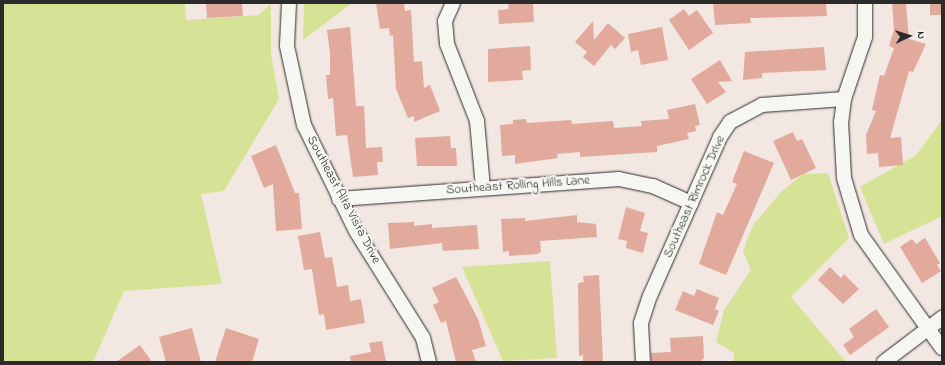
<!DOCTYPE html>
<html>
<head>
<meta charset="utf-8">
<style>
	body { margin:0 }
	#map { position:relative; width:945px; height:365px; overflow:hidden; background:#f2e7e1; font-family:"Indie Flower",sans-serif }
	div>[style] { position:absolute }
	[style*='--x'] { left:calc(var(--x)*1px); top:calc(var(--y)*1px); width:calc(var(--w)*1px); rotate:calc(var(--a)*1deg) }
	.green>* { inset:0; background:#d6e396 }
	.building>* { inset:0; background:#e2a99d; transform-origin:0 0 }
	.roads { filter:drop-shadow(0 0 1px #2b2b2b) drop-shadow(0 0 1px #2b2b2b) }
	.minor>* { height:14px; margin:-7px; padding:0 7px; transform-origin:7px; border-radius:7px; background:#f6f6f2 }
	span { translate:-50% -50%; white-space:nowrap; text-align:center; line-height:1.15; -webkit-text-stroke:4px #f6f6f2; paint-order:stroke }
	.street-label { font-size:13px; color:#2b2b2b }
	.frame { position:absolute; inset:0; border:4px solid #2b2b2b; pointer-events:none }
	.north { position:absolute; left:889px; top:16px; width:40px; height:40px; -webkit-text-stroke:3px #f6f6f2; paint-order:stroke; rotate:86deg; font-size:11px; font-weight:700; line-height:16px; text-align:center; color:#2b2b2b }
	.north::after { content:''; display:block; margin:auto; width:14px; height:18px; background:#2b2b2b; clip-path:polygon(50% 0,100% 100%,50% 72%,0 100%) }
</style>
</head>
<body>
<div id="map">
	<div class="green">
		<div style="clip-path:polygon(3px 3px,185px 3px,186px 20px,258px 15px,271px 4px,271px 53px,279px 99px,224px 191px,201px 194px,222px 284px,124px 291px,93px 362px,3px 362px)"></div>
		<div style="clip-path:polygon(304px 3px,352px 3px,303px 40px)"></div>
		<div style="clip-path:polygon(942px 120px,942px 216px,884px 244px,860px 187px,916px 155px)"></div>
		<div style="clip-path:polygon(828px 173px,849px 238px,791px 297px,846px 362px,734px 362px,734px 353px,716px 342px,724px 310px,751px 270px,743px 251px,753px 225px,781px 192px,803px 174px)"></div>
		<div style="clip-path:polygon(550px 261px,557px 358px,503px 361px,462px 267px)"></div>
	</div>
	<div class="building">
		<div style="clip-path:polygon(206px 3px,242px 3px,243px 16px,207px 18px)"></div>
		<div style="clip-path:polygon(376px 3px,404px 3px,405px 11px,411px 10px,414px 62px,422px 61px,424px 88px,430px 85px,440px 111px,414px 122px,414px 116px,408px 118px,396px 89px,393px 35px,390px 36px,389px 28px,380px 29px)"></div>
		<div style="clip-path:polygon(508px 3px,533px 3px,534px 22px,499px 24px,498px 10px,509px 9px)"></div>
		<div style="clip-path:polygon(713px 3px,826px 3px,827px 16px,750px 18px,751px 23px,715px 25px)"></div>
		<div style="clip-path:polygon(892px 3px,906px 3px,909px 39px,926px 44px,913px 72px,909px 71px,890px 138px,901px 137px,903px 165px,879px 167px,878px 153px,867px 154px,866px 135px,876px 111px,872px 110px,880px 75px,884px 76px,894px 48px,889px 46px,894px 30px)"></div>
		<div style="left:930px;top:3px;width:12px;height:12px"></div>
		<div style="clip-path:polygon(684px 9px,689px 16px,697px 10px,713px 33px,689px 50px,669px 20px)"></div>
		<div style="clip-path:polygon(593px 21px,594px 40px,608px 23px,625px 38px,615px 49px,611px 45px,594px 66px,583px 57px,587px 52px,575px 42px)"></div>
		<div style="clip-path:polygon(350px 27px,356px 106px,364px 106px,366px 148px,382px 147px,383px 162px,377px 162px,378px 175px,353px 177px,347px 135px,336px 136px,333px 98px,328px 99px,326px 75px,330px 75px,330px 53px,327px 30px)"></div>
		<div style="clip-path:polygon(662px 27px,668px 60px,641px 65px,638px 50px,631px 52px,628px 34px)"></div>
		<div style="clip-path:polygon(530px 46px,531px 70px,522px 71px,523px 80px,488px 82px,488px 49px)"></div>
		<div style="clip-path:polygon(824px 47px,826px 70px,762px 73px,762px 78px,743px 80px,745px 52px)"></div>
		<div style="clip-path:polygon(720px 60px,732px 81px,718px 82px,726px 92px,707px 104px,691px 79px)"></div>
		<div style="clip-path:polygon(695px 104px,700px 125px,695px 126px,696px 131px,687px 133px,689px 139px,657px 146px,657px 152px,580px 157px,580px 152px,557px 154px,558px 158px,515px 164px,515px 155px,502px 156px,500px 125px,513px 124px,513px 120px,526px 119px,527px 123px,571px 120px,572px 124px,613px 121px,614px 128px,642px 126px,641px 121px,669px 119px,667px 110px)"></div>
		<div style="clip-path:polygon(793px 132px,797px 141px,802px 139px,816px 168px,791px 180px,773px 141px)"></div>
		<div style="clip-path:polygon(450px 136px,451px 148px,456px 148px,457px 166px,417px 166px,415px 138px)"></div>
		<div style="clip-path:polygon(276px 145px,295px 193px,299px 193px,302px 229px,276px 231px,273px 184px,264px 188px,251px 156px)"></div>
		<div style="clip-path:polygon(744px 151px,774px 163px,726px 275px,699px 264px,717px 212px,723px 215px,737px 184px,732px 182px)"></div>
		<div style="clip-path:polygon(626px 207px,645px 213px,640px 231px,648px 233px,643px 253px,626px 248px,627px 241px,618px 239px)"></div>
		<div style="clip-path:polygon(577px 215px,577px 222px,596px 224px,597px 237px,540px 241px,541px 252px,537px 254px,509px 256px,509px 251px,503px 252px,501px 219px,525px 218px,525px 221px)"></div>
		<div style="clip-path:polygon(414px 222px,414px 226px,432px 224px,432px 228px,477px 225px,479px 249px,443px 251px,442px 243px,390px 249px,388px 223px)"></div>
		<div style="clip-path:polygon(320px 232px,325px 258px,332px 257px,337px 287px,348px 285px,350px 301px,361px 299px,365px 323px,326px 330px,324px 314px,319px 315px,312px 269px,304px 270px,298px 236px)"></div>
		<div style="clip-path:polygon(925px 238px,940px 263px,937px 265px,941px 271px,922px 283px,900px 247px,912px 239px,916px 244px)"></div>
		<div style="clip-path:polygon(830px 267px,841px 278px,844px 274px,859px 289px,843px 304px,818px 280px)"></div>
		<div style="clip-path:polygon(599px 275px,603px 362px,583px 362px,583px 355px,579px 356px,578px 283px,584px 282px,583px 276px)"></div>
		<div style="clip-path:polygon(456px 277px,478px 319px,486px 346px,472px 350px,476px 362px,456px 362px,446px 321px,441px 323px,433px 305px,439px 302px,432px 288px)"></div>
		<div style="clip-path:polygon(697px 289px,719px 298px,715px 309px,719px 311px,713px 325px,675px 310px,683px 291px,694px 296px)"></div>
		<div style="clip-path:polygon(876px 309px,889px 327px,850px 355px,843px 345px,854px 337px,849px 329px)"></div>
		<div style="clip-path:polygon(192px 328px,201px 362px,166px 362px,159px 337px)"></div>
		<div style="clip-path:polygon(226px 328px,259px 339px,252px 362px,215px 362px)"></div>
		<div style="clip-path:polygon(703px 336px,704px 358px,700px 362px,651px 362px,651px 353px,671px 352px,670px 338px)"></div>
		<div style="clip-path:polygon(382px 341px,386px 362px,351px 362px,350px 356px,371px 352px,369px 343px)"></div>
		<div style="clip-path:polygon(140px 345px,152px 362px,116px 362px)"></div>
	</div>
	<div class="roads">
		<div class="minor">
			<div style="--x:289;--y:3;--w:43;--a:92.7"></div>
			<div style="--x:287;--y:46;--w:81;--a:77.9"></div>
			<div style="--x:304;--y:125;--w:118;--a:63.9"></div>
			<div style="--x:356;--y:231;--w:126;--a:57.9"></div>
			<div style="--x:423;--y:338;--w:25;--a:76"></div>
			<div style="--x:453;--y:3;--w:20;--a:114"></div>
			<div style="--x:445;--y:21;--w:23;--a:85"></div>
			<div style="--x:447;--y:44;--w:83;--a:68.7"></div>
			<div style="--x:477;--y:121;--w:67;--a:84.9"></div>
			<div style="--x:865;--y:3;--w:34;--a:90"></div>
			<div style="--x:865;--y:37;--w:65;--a:108.7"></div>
			<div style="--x:844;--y:99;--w:23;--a:97"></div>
			<div style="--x:841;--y:122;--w:56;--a:86.9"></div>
			<div style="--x:844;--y:178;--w:59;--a:73.4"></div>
			<div style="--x:861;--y:235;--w:139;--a:54.4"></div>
			<div style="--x:339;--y:199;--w:281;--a:-4.1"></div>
			<div style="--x:619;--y:179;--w:35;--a:12"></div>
			<div style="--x:653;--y:186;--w:42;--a:24.1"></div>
			<div style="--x:643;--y:362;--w:39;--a:-93"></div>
			<div style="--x:641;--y:323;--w:28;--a:-72"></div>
			<div style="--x:650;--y:296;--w:174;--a:-66.2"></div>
			<div style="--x:720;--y:137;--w:18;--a:-56"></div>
			<div style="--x:730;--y:122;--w:36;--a:-28"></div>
			<div style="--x:762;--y:105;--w:82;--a:-4.2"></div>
			<div style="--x:884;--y:362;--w:73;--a:-37.2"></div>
		</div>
	</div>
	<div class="street-label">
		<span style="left:518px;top:186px;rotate:-4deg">Southeast Rolling Hills Lane</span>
		<span style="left:695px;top:197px;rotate:-66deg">Southeast Rimrock Drive</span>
		<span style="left:343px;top:200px;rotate:62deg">Southeast Alta Vista Drive</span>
	</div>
	<div class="frame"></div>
	<div class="north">N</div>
</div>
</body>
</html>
